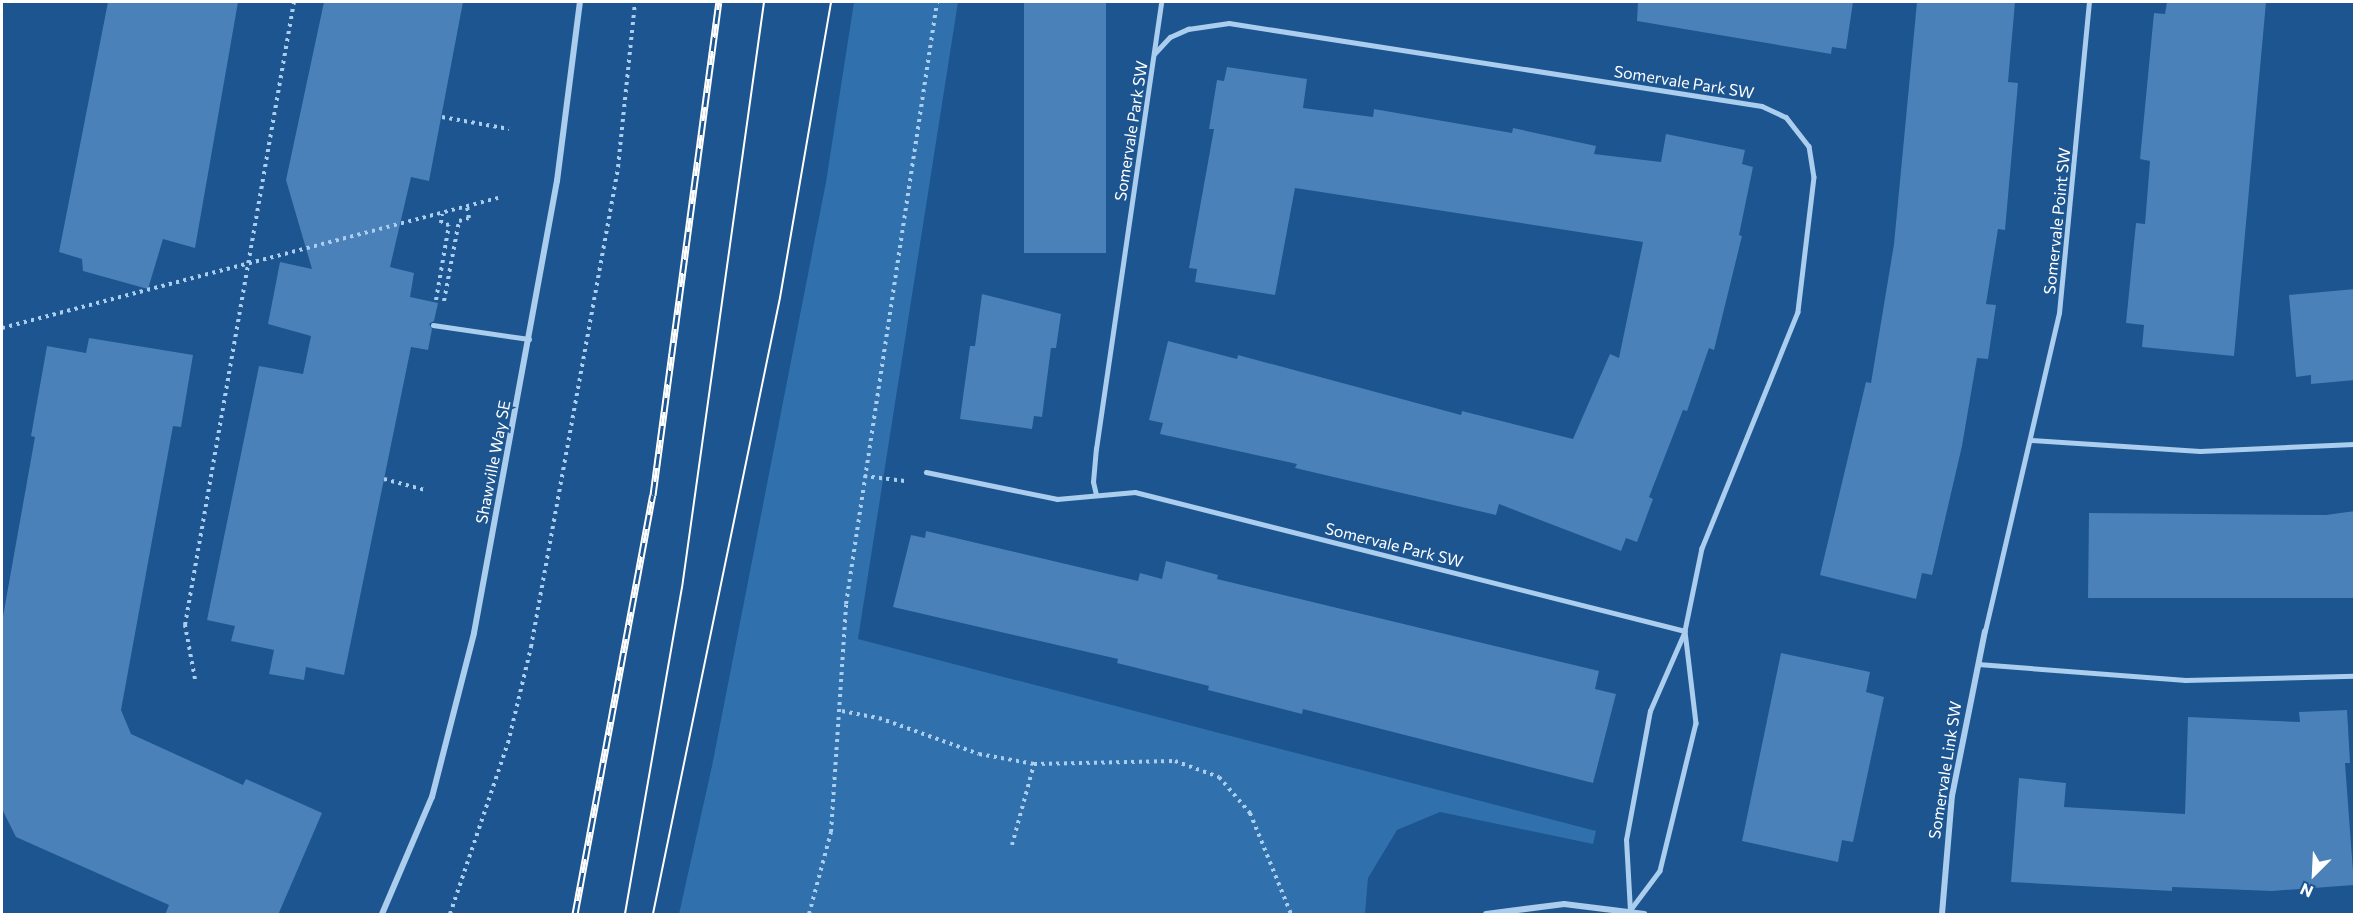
<!DOCTYPE html>
<html>
<head>
<meta charset="utf-8">
<style>
	body { margin:0 }
	#map { position:relative; width:2356px; height:916px; overflow:hidden; background:#1c558f; font-family:Commissioner,sans-serif }
	div>[style] { position:absolute }
	[style*='--x'] { left:calc(var(--x)*1px); top:calc(var(--y)*1px); width:calc(var(--w)*1px); rotate:calc(var(--a)*1deg) }
	.green>* { inset:0; background:#2f70ad }
	.building>* { inset:0; background:#4981b8; transform-origin:0 0 }
	.path>* { height:4px; margin-top:-2px; transform-origin:0; background:repeating-linear-gradient(90deg,#abcdee 0 3px,transparent 0 7.5px) }
	.service>* { height:4.5px; margin:-2.25px; padding:0 2.25px; transform-origin:2.25px; border-radius:2.25px; background:#abcdee }
	.minor>* { height:6px; margin:-3px; padding:0 3px; transform-origin:3px; border-radius:3px; background:#abcdee }
	.tram>* { height:1.5px; margin:-0.75px; padding:0 0.75px; transform-origin:0.75px; border-radius:0.75px; background:#fff }
	.rail>* { height:7px; margin-top:-3.5px; transform-origin:0; background:repeating-linear-gradient(90deg,#1c558f 0 14px,#fff 0 28px); box-sizing:border-box; border-block:2px solid #fff }
	span { translate:-50% -50%; white-space:nowrap; text-align:center; line-height:1.15; -webkit-text-stroke:4.5px #1c558f; paint-order:stroke }
	.street-label { font-size:16px; color:#fff }
	.frame { position:absolute; inset:0; border:3px solid #fff; pointer-events:none }
	.north { position:absolute; left:2284px; top:844px; width:60px; height:60px; -webkit-text-stroke:4px #1c558f; paint-order:stroke; rotate:204deg; font-size:16px; font-weight:700; line-height:24px; text-align:center; color:#fff }
	.north::after { content:''; display:block; margin:auto; width:21px; height:27px; background:#fff; clip-path:polygon(50% 0,100% 100%,50% 72%,0 100%) }
</style>
</head>
<body>
<div id="map">
	<div class="green">
		<div style="clip-path:polygon(854px 2px,958px 2px,858px 639px,1596px 831px,1593px 844px,1440px 812px,1397px 830px,1368px 878px,1365px 914px,679px 914px,712px 766px,826px 182px)"></div>
	</div>
	<div class="building">
		<div style="clip-path:polygon(108px 2px,238px 2px,195px 248px,163px 239px,148px 289px,83px 271px,82px 259px,59px 252px)"></div>
		<div style="clip-path:polygon(324px 2px,463px 2px,429px 181px,411px 177px,390px 267px,414px 273px,410px 297px,438px 303px,434px 321px,429px 324px,432px 329px,428px 350px,411px 347px,344px 675px,306px 667px,304px 680px,269px 674px,274px 650px,231px 641px,235px 626px,207px 620px,259px 366px,303px 374px,311px 336px,268px 324px,280px 262px,312px 269px,286px 180px)"></div>
		<div style="left:1024px;top:2px;width:82px;height:251px"></div>
		<div style="clip-path:polygon(1638px 2px,1853px 2px,1846px 49px,1832px 47px,1831px 54px,1637px 21px)"></div>
		<div style="clip-path:polygon(1917px 2px,2015px 2px,2008px 82px,2018px 83px,2005px 230px,1998px 229px,1986px 304px,1996px 305px,1988px 359px,1977px 358px,1962px 446px,1932px 575px,1922px 573px,1916px 599px,1820px 575px,1866px 382px,1871px 383px,1894px 244px)"></div>
		<div style="clip-path:polygon(2167px 2px,2266px 2px,2234px 356px,2142px 347px,2144px 325px,2126px 323px,2136px 223px,2145px 224px,2150px 161px,2140px 159px,2154px 13px,2165px 14px)"></div>
		<div style="clip-path:polygon(1227px 67px,1307px 79px,1303px 108px,1373px 117px,1374px 109px,1512px 133px,1513px 128px,1596px 146px,1594px 154px,1661px 162px,1666px 134px,1745px 150px,1742px 164px,1753px 167px,1739px 235px,1742px 236px,1714px 350px,1709px 348px,1687px 411px,1683px 410px,1649px 497px,1653px 499px,1637px 542px,1626px 538px,1621px 551px,1499px 504px,1496px 515px,1295px 468px,1297px 464px,1160px 434px,1163px 423px,1149px 420px,1168px 341px,1237px 359px,1238px 355px,1461px 415px,1462px 411px,1573px 439px,1610px 354px,1619px 358px,1643px 242px,1295px 188px,1275px 295px,1195px 282px,1197px 269px,1189px 268px,1214px 129px,1209px 129px,1217px 80px,1224px 81px)"></div>
		<div style="clip-path:polygon(2355px 289px,2355px 380px,2311px 384px,2311px 375px,2296px 377px,2289px 295px)"></div>
		<div style="clip-path:polygon(982px 294px,1061px 314px,1056px 348px,1051px 348px,1042px 417px,1034px 416px,1032px 429px,960px 419px,970px 346px,975px 346px)"></div>
		<div style="clip-path:polygon(89px 338px,193px 355px,181px 427px,173px 426px,121px 710px,131px 734px,243px 785px,246px 779px,322px 813px,278px 915px,165px 915px,169px 905px,16px 837px,2px 809px,2px 622px,35px 437px,31px 436px,47px 346px,86px 353px)"></div>
		<div style="clip-path:polygon(2355px 511px,2355px 598px,2088px 598px,2089px 513px,2326px 515px)"></div>
		<div style="clip-path:polygon(926px 531px,1138px 581px,1140px 573px,1162px 579px,1166px 561px,1218px 575px,1217px 579px,1599px 671px,1595px 689px,1616px 694px,1593px 783px,1303px 709px,1302px 714px,1208px 690px,1209px 686px,1117px 663px,1118px 659px,893px 607px,911px 535px,925px 538px)"></div>
		<div style="clip-path:polygon(1781px 653px,1870px 672px,1866px 692px,1884px 697px,1853px 842px,1842px 840px,1838px 862px,1742px 841px)"></div>
		<div style="clip-path:polygon(2347px 710px,2350px 763px,2345px 763px,2354px 885px,2272px 891px,2172px 887px,2172px 891px,2011px 882px,2019px 778px,2066px 783px,2064px 807px,2185px 814px,2188px 717px,2300px 722px,2299px 712px)"></div>
	</div>
	<div class="path">
		<div style="--x:442;--y:117;--w:68;--a:10.2"></div>
		<div style="--x:436;--y:300;--w:76;--a:-80.2"></div>
		<div style="--x:449;--y:225;--w:8;--a:-166"></div>
		<div style="--x:441;--y:223;--w:9;--a:-84"></div>
		<div style="--x:444;--y:301;--w:81;--a:-79.4"></div>
		<div style="--x:459;--y:221;--w:10;--a:-17"></div>
		<div style="--x:469;--y:218;--w:11;--a:-100"></div>
		<div style="--x:2;--y:328;--w:513;--a:-14.69"></div>
		<div style="--x:864;--y:476;--w:41;--a:7"></div>
		<div style="--x:384;--y:479;--w:42;--a:15"></div>
		<div style="--x:195;--y:679;--w:55;--a:-100.5"></div>
		<div style="--x:185;--y:625;--w:632;--a:-80.08"></div>
		<div style="--x:842;--y:711;--w:38;--a:11"></div>
		<div style="--x:879;--y:718;--w:106;--a:19.8"></div>
		<div style="--x:979;--y:754;--w:56;--a:10.3"></div>
		<div style="--x:1034;--y:764;--w:141;--a:-1.2"></div>
		<div style="--x:1175;--y:761;--w:47;--a:20"></div>
		<div style="--x:1219;--y:777;--w:48;--a:49.3"></div>
		<div style="--x:1250;--y:813;--w:109;--a:67.9"></div>
		<div style="--x:1012;--y:845;--w:84;--a:-74.8"></div>
		<div style="--x:450;--y:914;--w:181;--a:-71.3"></div>
		<div style="--x:508;--y:743;--w:99;--a:-76.5"></div>
		<div style="--x:531;--y:647;--w:488;--a:-79.7"></div>
		<div style="--x:618;--y:167;--w:166;--a:-84.1"></div>
		<div style="--x:809;--y:914;--w:85;--a:-75"></div>
		<div style="--x:831;--y:832;--w:228;--a:-86.2"></div>
		<div style="--x:846;--y:604;--w:609;--a:-81.4"></div>
	</div>
	<div class="service">
		<div style="--x:1154;--y:54;--w:23;--a:-47"></div>
		<div style="--x:1170;--y:37;--w:20;--a:-24"></div>
		<div style="--x:1188;--y:29;--w:41;--a:-8.3"></div>
		<div style="--x:1229;--y:23;--w:539;--a:8.85"></div>
		<div style="--x:1762;--y:106;--w:26;--a:25"></div>
		<div style="--x:1786;--y:117;--w:37;--a:52"></div>
		<div style="--x:1809;--y:146;--w:31;--a:81"></div>
		<div style="--x:1814;--y:177;--w:136;--a:96.8"></div>
		<div style="--x:1798;--y:312;--w:255;--a:112.1"></div>
		<div style="--x:1702;--y:548;--w:85;--a:101.6"></div>
		<div style="--x:1685;--y:631;--w:93;--a:83.2"></div>
		<div style="--x:1696;--y:723;--w:152;--a:103.7"></div>
		<div style="--x:1660;--y:871;--w:50;--a:126.9"></div>
		<div style="--x:433;--y:325;--w:97;--a:8.3"></div>
		<div style="--x:2030;--y:440;--w:170;--a:3.7"></div>
		<div style="--x:2200;--y:451;--w:154;--a:-2.6"></div>
		<div style="--x:926;--y:472;--w:134;--a:11.6"></div>
		<div style="--x:1057;--y:499;--w:78;--a:-5.1"></div>
		<div style="--x:1135;--y:492;--w:567;--a:14.18"></div>
		<div style="--x:1096;--y:495;--w:13;--a:-103"></div>
		<div style="--x:1093;--y:482;--w:33;--a:-85"></div>
		<div style="--x:1096;--y:449;--w:452;--a:-81.7"></div>
		<div style="--x:1985;--y:631;--w:326;--a:-76.9"></div>
		<div style="--x:2059;--y:313;--w:312;--a:-84.5"></div>
		<div style="--x:1978;--y:664;--w:208;--a:4.4"></div>
		<div style="--x:2185;--y:680;--w:169;--a:-1.4"></div>
		<div style="--x:1630;--y:911;--w:71;--a:-93.2"></div>
		<div style="--x:1626;--y:840;--w:131;--a:-79.5"></div>
		<div style="--x:1650;--y:711;--w:85;--a:-66.4"></div>
	</div>
	<div class="minor">
		<div style="--x:382;--y:914;--w:127;--a:-66.9"></div>
		<div style="--x:432;--y:797;--w:169;--a:-75.6"></div>
		<div style="--x:474;--y:633;--w:460;--a:-79.6"></div>
		<div style="--x:557;--y:181;--w:180;--a:-82.7"></div>
		<div style="--x:1486;--y:914;--w:79;--a:-7.3"></div>
		<div style="--x:1564;--y:904;--w:81;--a:7.1"></div>
		<div style="--x:1942;--y:914;--w:118;--a:-85.2"></div>
		<div style="--x:1952;--y:796;--w:168;--a:-78.7"></div>
	</div>
	<div class="tram">
		<div style="--x:625;--y:914;--w:331;--a:-80.1"></div>
		<div style="--x:682;--y:588;--w:592;--a:-82.03"></div>
		<div style="--x:653;--y:914;--w:629;--a:-78.35"></div>
		<div style="--x:780;--y:298;--w:300;--a:-80.2"></div>
	</div>
	<div class="rail">
		<div style="--x:575;--y:914;--w:426;--a:-79.5"></div>
		<div style="--x:653;--y:495;--w:497;--a:-82.4"></div>
	</div>
	<div class="street-label">
		<span style="left:1684px;top:82px;rotate:9deg">Somervale Park SW</span>
		<span style="left:1131px;top:131px;rotate:-81deg">Somervale Park SW</span>
		<span style="left:2057px;top:221px;rotate:-84deg">Somervale Point SW</span>
		<span style="left:493px;top:462px;rotate:-79deg">Shawville Way SE</span>
		<span style="left:1394px;top:545px;rotate:14deg">Somervale Park SW</span>
		<span style="left:1945px;top:770px;rotate:-81deg">Somervale Link SW</span>
	</div>
	<div class="frame"></div>
	<div class="north">N</div>
</div>
</body>
</html>
